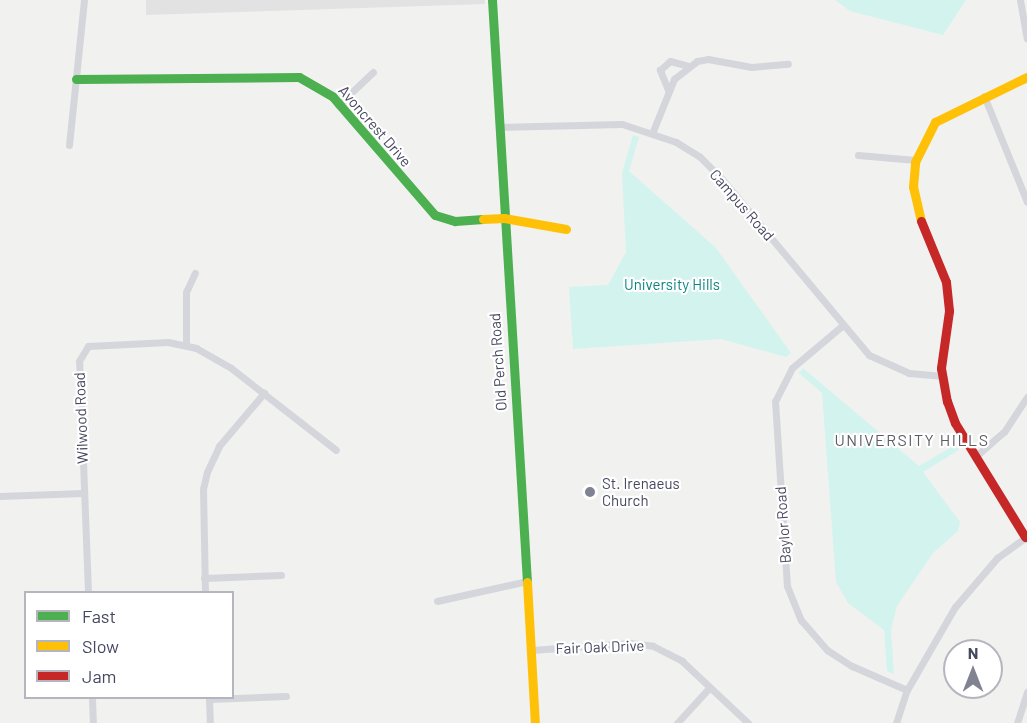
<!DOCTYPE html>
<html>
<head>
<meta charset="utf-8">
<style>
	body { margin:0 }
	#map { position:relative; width:1027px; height:723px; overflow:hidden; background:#f1f1f0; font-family:Barlow,sans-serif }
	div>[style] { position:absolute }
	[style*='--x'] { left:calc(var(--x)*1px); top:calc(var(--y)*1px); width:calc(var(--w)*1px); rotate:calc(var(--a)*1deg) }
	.education>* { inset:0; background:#e3e2e3 }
	.green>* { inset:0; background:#d3f3ee }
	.street>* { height:7px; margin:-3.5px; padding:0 3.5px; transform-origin:3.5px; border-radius:3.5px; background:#d5d6db }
	.fast>* { height:9px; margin:-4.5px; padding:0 4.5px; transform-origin:4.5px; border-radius:4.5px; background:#4caf50 }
	.slow>* { height:9px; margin:-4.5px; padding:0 4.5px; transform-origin:4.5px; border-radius:4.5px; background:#ffc107 }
	.jam>* { height:9px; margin:-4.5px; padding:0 4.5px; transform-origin:4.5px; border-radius:4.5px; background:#c62828 }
	.dots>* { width:16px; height:16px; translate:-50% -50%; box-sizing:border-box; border:3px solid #fff; border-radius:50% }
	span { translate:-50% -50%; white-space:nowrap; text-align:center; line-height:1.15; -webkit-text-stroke:4.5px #fff; paint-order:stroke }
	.street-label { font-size:15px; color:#45475f }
	.park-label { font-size:15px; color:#0d8481 }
	.poi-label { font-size:15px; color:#45475f }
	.left { translate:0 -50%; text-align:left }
	.neighbourhood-label { font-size:16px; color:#5c5b66; letter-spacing:1.5px }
	.legend { position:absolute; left:24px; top:591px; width:210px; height:108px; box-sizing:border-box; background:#fff; border:2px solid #b5b5bf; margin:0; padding:8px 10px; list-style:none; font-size:18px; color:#45475f }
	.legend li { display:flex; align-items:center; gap:12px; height:30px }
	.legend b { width:30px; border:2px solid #b5b5bf }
	.north { position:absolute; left:943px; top:639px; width:60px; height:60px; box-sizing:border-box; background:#fff; border:2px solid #b5b5bf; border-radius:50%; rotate:0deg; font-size:16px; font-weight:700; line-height:24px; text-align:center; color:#45475f }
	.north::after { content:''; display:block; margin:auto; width:21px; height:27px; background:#818292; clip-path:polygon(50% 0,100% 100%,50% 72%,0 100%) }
</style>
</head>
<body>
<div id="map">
	<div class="education">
		<div style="clip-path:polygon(146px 0,485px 0,485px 4px,146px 15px)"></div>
	</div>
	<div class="green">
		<div style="clip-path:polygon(835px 0,966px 0,943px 35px,850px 11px)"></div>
		<div style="clip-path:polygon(633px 135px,639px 137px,629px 171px,716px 248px,791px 353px,786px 357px,721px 339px,573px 349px,569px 287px,608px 285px,626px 252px,622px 173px)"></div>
		<div style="clip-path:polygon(803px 368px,919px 466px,955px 445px,959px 450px,923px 472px,960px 522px,958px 531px,933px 553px,897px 606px,891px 630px,894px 674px,887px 671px,884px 630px,848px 603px,836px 582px,822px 393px,799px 373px)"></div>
	</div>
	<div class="street">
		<div style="--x:1020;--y:0;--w:39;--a:80"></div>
		<div style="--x:668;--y:90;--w:22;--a:-112"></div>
		<div style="--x:660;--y:70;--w:13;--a:-42"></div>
		<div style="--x:670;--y:61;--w:20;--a:15"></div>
		<div style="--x:984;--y:96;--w:114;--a:67.9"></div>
		<div style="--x:338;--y:105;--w:48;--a:-43.3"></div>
		<div style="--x:499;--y:127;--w:123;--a:-1.4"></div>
		<div style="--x:622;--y:124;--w:57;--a:18.4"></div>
		<div style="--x:676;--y:142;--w:28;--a:32"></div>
		<div style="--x:700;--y:157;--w:30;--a:45"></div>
		<div style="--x:721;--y:178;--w:231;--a:50.1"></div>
		<div style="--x:869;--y:355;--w:44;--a:24.2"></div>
		<div style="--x:909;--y:373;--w:32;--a:5"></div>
		<div style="--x:653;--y:131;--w:56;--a:-68"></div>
		<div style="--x:674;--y:79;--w:29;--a:-38"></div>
		<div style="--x:697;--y:61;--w:11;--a:-10"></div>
		<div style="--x:708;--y:59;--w:44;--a:10.5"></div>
		<div style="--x:751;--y:67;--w:37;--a:-5"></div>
		<div style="--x:69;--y:145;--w:146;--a:-84.1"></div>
		<div style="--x:858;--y:155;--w:58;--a:4.9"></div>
		<div style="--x:843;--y:325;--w:67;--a:139.9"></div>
		<div style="--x:792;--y:368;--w:37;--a:117"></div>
		<div style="--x:775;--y:401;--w:185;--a:86.3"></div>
		<div style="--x:787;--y:586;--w:37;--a:68"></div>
		<div style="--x:801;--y:620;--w:40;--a:49"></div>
		<div style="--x:827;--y:650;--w:30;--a:33"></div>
		<div style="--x:852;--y:666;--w:60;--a:23.6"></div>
		<div style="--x:186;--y:345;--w:53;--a:-90"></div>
		<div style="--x:186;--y:292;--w:21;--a:-65"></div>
		<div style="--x:976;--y:456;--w:37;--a:-41"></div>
		<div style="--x:1004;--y:432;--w:42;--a:-56.7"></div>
		<div style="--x:0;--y:496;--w:83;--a:-2.1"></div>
		<div style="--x:204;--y:578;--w:77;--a:-2.2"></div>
		<div style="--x:88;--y:592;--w:231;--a:-92.2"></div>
		<div style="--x:79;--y:361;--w:17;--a:-59"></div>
		<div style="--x:88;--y:346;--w:80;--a:-2.9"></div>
		<div style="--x:168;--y:342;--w:29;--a:12"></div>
		<div style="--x:196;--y:348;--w:40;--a:29.7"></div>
		<div style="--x:231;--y:368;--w:133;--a:38"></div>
		<div style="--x:205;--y:592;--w:103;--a:-91.1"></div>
		<div style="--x:203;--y:489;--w:17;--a:-77"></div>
		<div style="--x:207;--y:472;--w:29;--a:-65"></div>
		<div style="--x:219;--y:446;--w:70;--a:-49.7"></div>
		<div style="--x:437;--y:601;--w:92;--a:-12.5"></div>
		<div style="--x:531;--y:650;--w:99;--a:-4"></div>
		<div style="--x:630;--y:643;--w:23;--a:7"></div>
		<div style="--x:653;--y:646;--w:33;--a:27"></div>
		<div style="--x:682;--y:661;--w:91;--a:43.2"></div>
		<div style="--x:92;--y:698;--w:25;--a:88"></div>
		<div style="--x:209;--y:698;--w:25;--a:88"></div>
		<div style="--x:209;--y:699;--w:77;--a:-2.2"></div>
		<div style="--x:677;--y:723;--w:46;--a:-47.6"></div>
		<div style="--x:896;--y:723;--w:35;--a:-72"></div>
		<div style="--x:907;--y:690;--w:96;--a:-60"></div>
		<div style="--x:955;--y:607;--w:65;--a:-49.4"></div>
		<div style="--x:997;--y:558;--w:37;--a:-36"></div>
		<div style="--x:1017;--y:723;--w:33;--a:-72"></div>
	</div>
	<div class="fast">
		<div style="--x:492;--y:0;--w:583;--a:86.56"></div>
		<div style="--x:76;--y:79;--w:223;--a:-0.5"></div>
		<div style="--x:299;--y:77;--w:39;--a:30"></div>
		<div style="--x:333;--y:97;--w:156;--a:49.2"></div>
		<div style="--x:435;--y:215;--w:21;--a:17"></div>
		<div style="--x:455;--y:221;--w:28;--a:-4"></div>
	</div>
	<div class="slow">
		<div style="--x:483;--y:219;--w:21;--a:-3"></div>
		<div style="--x:504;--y:218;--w:63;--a:10.1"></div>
		<div style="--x:921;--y:221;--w:35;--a:-103"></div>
		<div style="--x:913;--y:187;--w:25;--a:-85"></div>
		<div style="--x:915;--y:162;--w:45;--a:-63.4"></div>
		<div style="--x:935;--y:122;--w:102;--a:-26.1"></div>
		<div style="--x:527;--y:582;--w:141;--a:86.8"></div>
	</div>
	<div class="jam">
		<div style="--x:921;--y:221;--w:66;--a:67.7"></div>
		<div style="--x:946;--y:282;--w:29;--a:84"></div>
		<div style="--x:949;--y:311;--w:58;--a:98"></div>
		<div style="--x:941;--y:368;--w:34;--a:80"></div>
		<div style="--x:947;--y:401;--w:23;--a:70"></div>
		<div style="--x:955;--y:423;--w:134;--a:58.4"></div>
	</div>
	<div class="dots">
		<div style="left:590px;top:492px;background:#818292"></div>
	</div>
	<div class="street-label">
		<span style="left:375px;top:126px;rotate:49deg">Avoncrest Drive</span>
		<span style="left:742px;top:205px;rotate:49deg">Campus Road</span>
		<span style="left:498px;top:362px;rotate:-94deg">Old Perch Road</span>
		<span style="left:81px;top:418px;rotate:-92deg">Wilwood Road</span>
		<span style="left:783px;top:525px;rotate:-94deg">Baylor Road</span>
		<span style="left:600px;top:647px;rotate:-2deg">Fair Oak Drive</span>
	</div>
	<div class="park-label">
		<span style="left:672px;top:285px">University Hills</span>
	</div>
	<div class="poi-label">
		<span class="left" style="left:602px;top:492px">St. Irenaeus<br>Church</span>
	</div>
	<div class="neighbourhood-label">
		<span style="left:912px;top:440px">UNIVERSITY HILLS</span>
	</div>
	<ul class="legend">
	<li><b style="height:8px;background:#4caf50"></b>Fast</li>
	<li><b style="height:8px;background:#ffc107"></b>Slow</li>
	<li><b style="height:8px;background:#c62828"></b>Jam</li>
	</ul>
	<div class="north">N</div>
</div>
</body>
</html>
